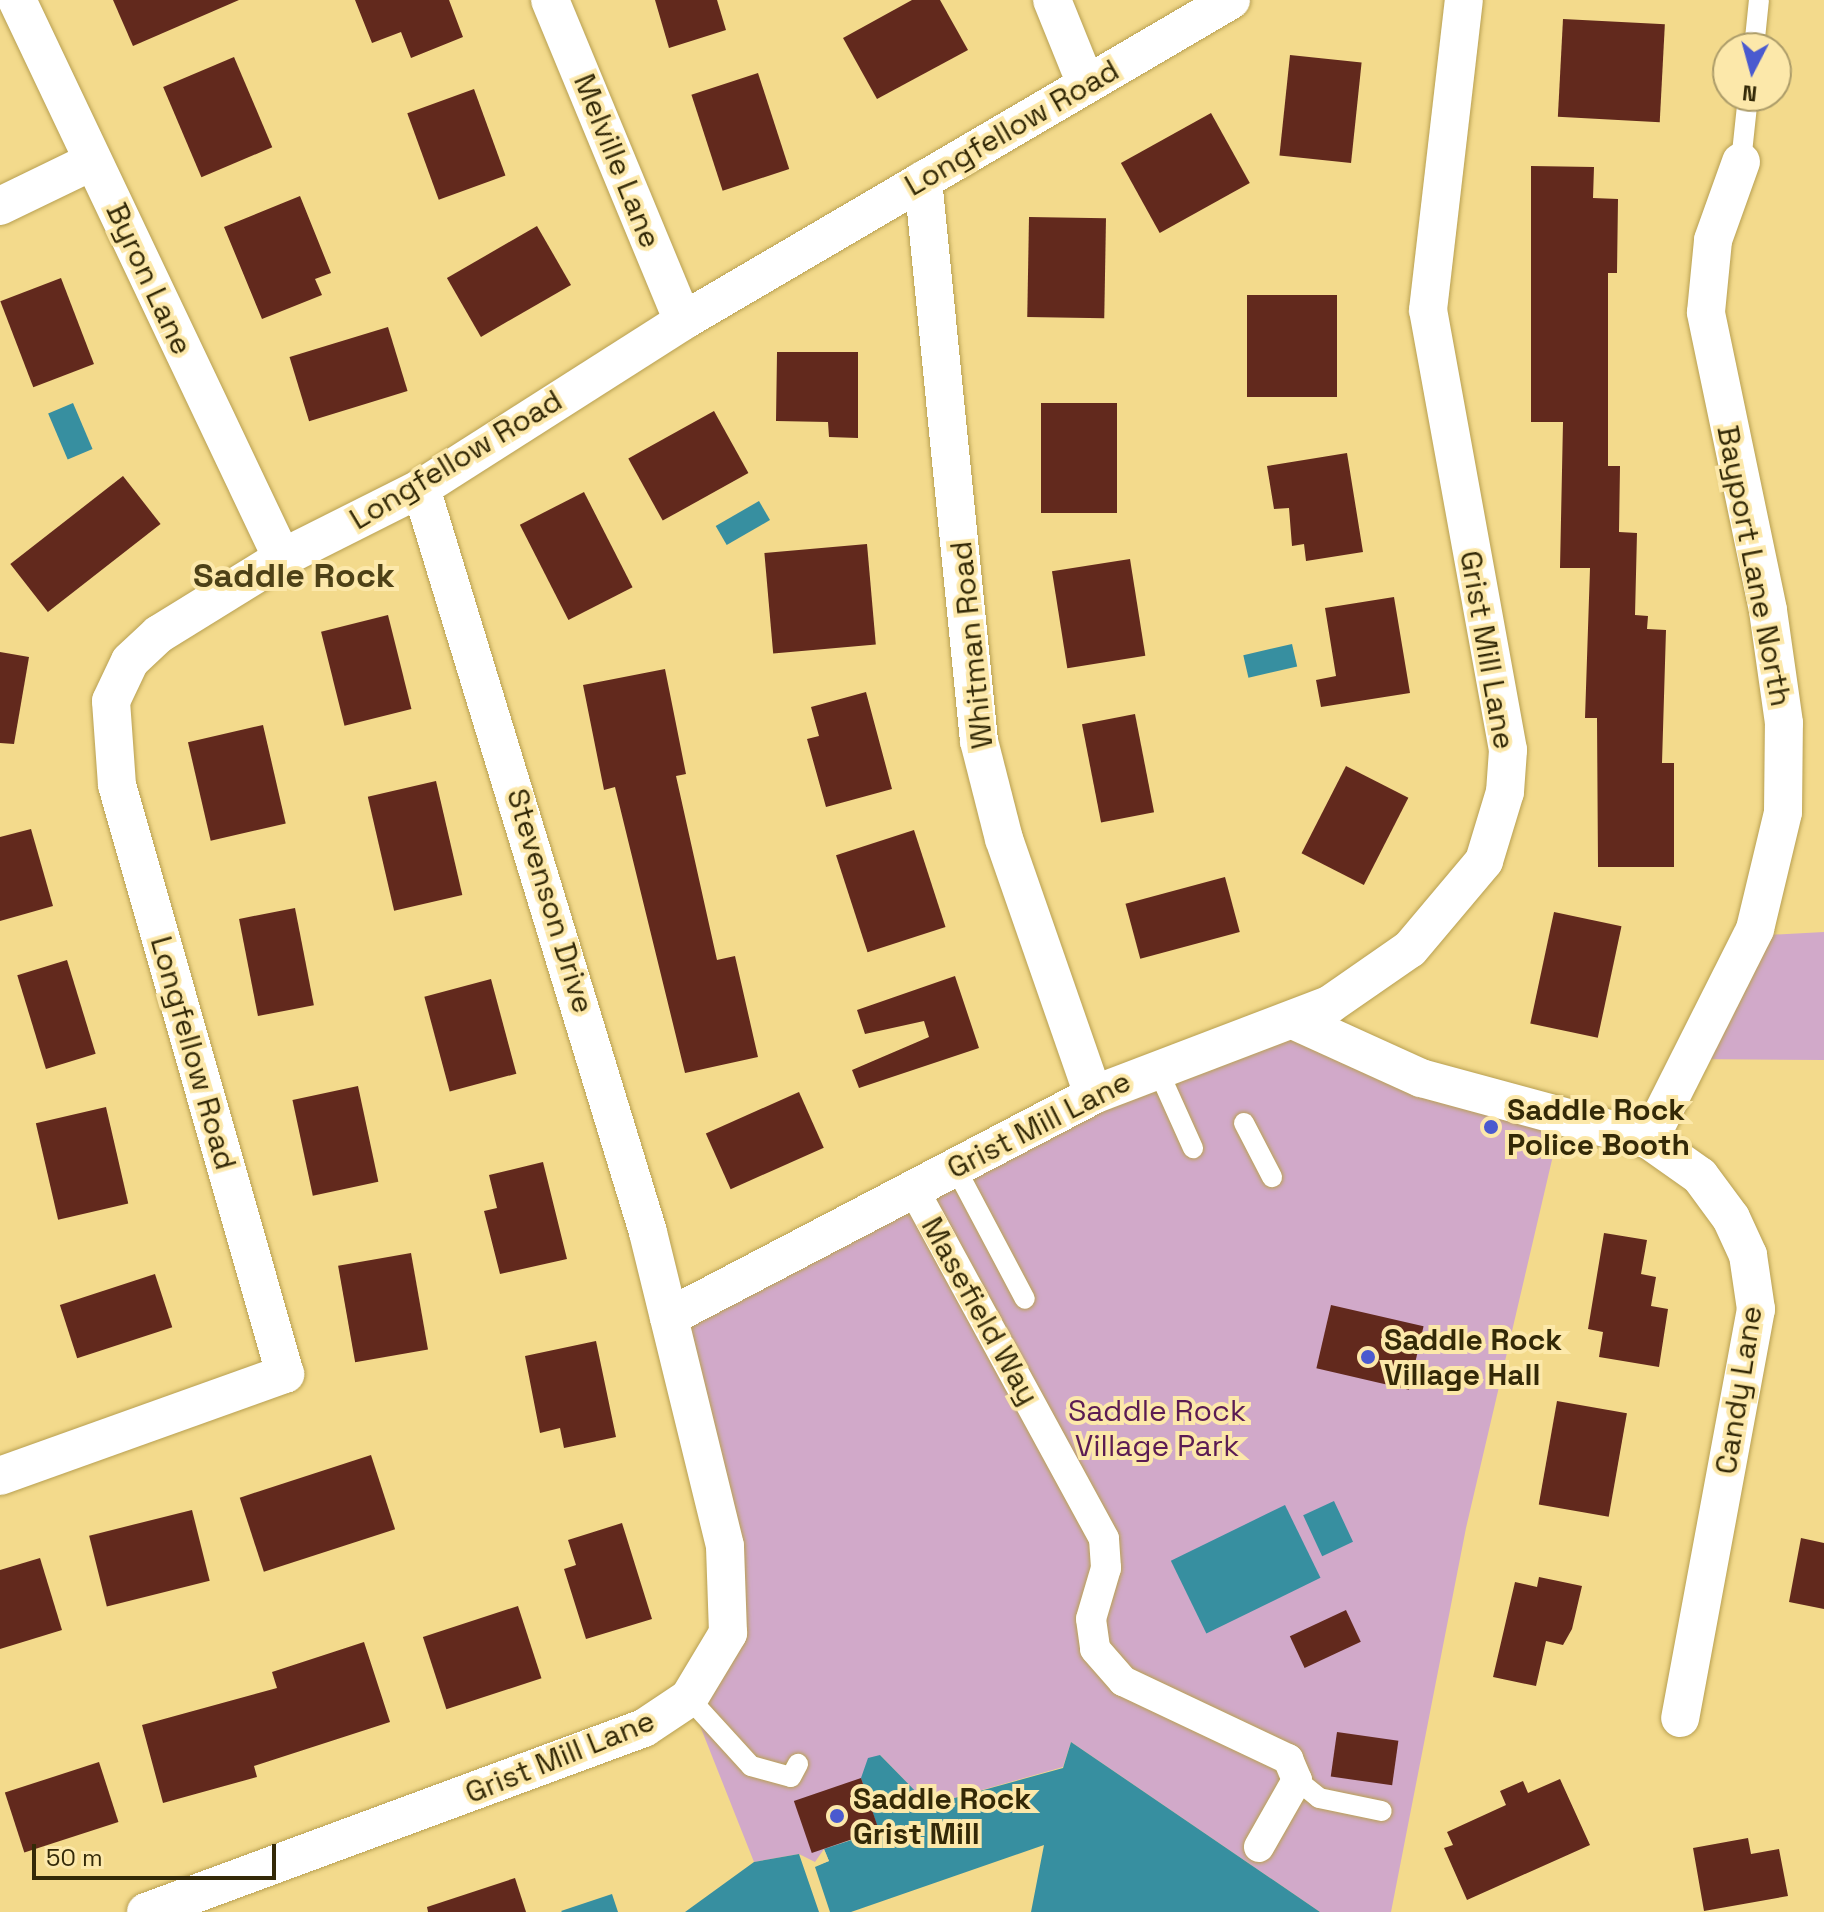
<!DOCTYPE html>
<html>
<head>
<meta charset="utf-8">
<style>
	body { margin:0 }
	#map { position:relative; width:1824px; height:1912px; overflow:hidden; background:#f3da8c; font-family:"Space Grotesk",sans-serif }
	div>[style] { position:absolute }
	[style*='--x'] { left:calc(var(--x)*1px); top:calc(var(--y)*1px); width:calc(var(--w)*1px); rotate:calc(var(--a)*1deg) }
	.green>* { inset:0; background:#d1a9c9 }
	.water>* { inset:0; background:#378fa0; transform-origin:0 0 }
	.pier>* { inset:0; background:#f3da8c }
	.building>* { inset:0; background:#62291d; transform-origin:0 0 }
	.roads { filter:drop-shadow(0 0 2px #b8a052) drop-shadow(0 0 2px #b8a052) }
	.service>* { height:20px; margin:-10px; padding:0 10px; transform-origin:10px; border-radius:10px; background:#fff }
	.pedestrian>* { height:30px; margin:-15px; padding:0 15px; transform-origin:15px; border-radius:15px; background:#fff }
	.minor>* { height:38px; margin:-19px; padding:0 19px; transform-origin:19px; border-radius:19px; background:#fff }
	.dots>* { width:22px; height:22px; translate:-50% -50%; box-sizing:border-box; border:4px solid #fce8aa; border-radius:50% }
	span { translate:-50% -50%; white-space:nowrap; text-align:center; line-height:1.15; -webkit-text-stroke:8px #fce8aa; paint-order:stroke }
	.street-label { font-size:30px; color:#332907 }
	.poi-label { font-size:30px; color:#332907; font-weight:700 }
	.left { translate:0 -50%; text-align:left }
	.park-label { font-size:30px; color:#5b1c53 }
	.quarter-label { font-size:34px; color:#4d4117; font-weight:700 }
	.north { position:absolute; left:1712px; top:32px; width:80px; height:80px; box-sizing:border-box; background:#fce8aa; border:2px solid #ac9c69; border-radius:50%; rotate:186deg; font-size:22px; font-weight:700; line-height:32px; text-align:center; color:#332907 }
	.north::after { content:''; display:block; margin:auto; width:28px; height:36px; background:#4a5acf; clip-path:polygon(50% 0,100% 100%,50% 72%,0 100%) }
	.scale { position:absolute; left:32px; top:1844px; width:244px; height:36px; box-sizing:border-box; border:4px solid #332907; border-top:0; padding-left:10px; font-size:24px; line-height:28px; white-space:nowrap; color:#332907; -webkit-text-stroke:6px #fce8aa; paint-order:stroke }
</style>
</head>
<body>
<div id="map">
	<div class="green">
		<div style="clip-path:polygon(1824px 932px,1824px 1060px,1688px 1059px,1748px 936px)"></div>
		<div style="clip-path:polygon(1293px 1020px,1562px 1117px,1466px 1528px,1391px 1912px,1320px 1912px,1071px 1742px,1063px 1767px,929px 1805px,880px 1755px,879px 1830px,825px 1849px,829px 1861px,815px 1866px,799px 1854px,754px 1862px,689px 1698px,728px 1633px,669px 1317px)"></div>
	</div>
	<div class="water">
		<div style="left:73px;top:403px;width:50px;height:27px;rotate:67deg"></div>
		<div style="left:759px;top:501px;width:22px;height:50px;rotate:60deg"></div>
		<div style="left:1292px;top:644px;width:23px;height:50px;rotate:77deg"></div>
		<div style="left:1334px;top:1501px;width:45px;height:34px;rotate:65deg"></div>
		<div style="left:1285px;top:1505px;width:81px;height:127px;rotate:64deg"></div>
		<div style="clip-path:polygon(1071px 1742px,1320px 1912px,1031px 1912px,1044px 1845px,851px 1912px,685px 1912px,754px 1862px,799px 1854px,815px 1866px,829px 1861px,824px 1849px,879px 1831px,861px 1778px,868px 1758px,880px 1755px,929px 1805px,1063px 1768px)"></div>
		<div style="clip-path:polygon(612px 1894px,618px 1912px,562px 1912px,561px 1911px)"></div>
	</div>
	<div class="pier">
		<div style="clip-path:polygon(824px 1849px,829px 1861px,815px 1867px,830px 1912px,819px 1912px,799px 1854px,815px 1862px)"></div>
	</div>
	<div class="building">
		<div style="clip-path:polygon(113px 0,239px 0,133px 46px)"></div>
		<div style="clip-path:polygon(355px 0,449px 0,463px 37px,411px 58px,401px 32px,372px 43px)"></div>
		<div style="clip-path:polygon(655px 0,717px 0,726px 30px,669px 48px)"></div>
		<div style="clip-path:polygon(912px 0,940px 0,968px 50px,877px 99px,843px 38px)"></div>
		<div style="left:1563px;top:19px;width:102px;height:98px;rotate:3deg"></div>
		<div style="left:1290px;top:55px;width:72px;height:101px;rotate:6deg"></div>
		<div style="left:234px;top:57px;width:98px;height:77px;rotate:67deg"></div>
		<div style="left:758px;top:73px;width:101px;height:70px;rotate:72deg"></div>
		<div style="left:474px;top:89px;width:92px;height:71px;rotate:70deg"></div>
		<div style="left:1211px;top:113px;width:80px;height:103px;rotate:61deg"></div>
		<div style="clip-path:polygon(1531px 166px,1594px 167px,1593px 198px,1618px 199px,1617px 273px,1608px 273px,1608px 466px,1620px 466px,1619px 532px,1637px 533px,1635px 615px,1648px 616px,1647px 629px,1666px 630px,1662px 763px,1674px 763px,1674px 867px,1598px 867px,1597px 718px,1585px 718px,1590px 568px,1560px 568px,1563px 422px,1531px 422px)"></div>
		<div style="clip-path:polygon(300px 196px,331px 273px,315px 279px,322px 295px,262px 319px,224px 227px)"></div>
		<div style="left:1029px;top:217px;width:77px;height:100px;rotate:1deg"></div>
		<div style="left:537px;top:226px;width:68px;height:104px;rotate:60deg"></div>
		<div style="left:61px;top:278px;width:92px;height:65px;rotate:69deg"></div>
		<div style="left:1247px;top:295px;width:90px;height:102px"></div>
		<div style="left:388px;top:327px;width:67px;height:103px;rotate:73deg"></div>
		<div style="clip-path:polygon(777px 352px,858px 352px,858px 438px,829px 437px,828px 422px,776px 421px)"></div>
		<div style="left:1041px;top:403px;width:76px;height:110px"></div>
		<div style="left:714px;top:411px;width:71px;height:98px;rotate:61deg"></div>
		<div style="clip-path:polygon(1347px 453px,1363px 552px,1306px 561px,1304px 544px,1292px 546px,1289px 508px,1274px 509px,1267px 466px)"></div>
		<div style="left:123px;top:476px;width:61px;height:143px;rotate:52deg"></div>
		<div style="left:584px;top:492px;width:107px;height:72px;rotate:63deg"></div>
		<div style="left:867px;top:544px;width:101px;height:103px;rotate:85deg"></div>
		<div style="left:1130px;top:559px;width:98px;height:79px;rotate:81deg"></div>
		<div style="clip-path:polygon(1394px 597px,1410px 693px,1321px 707px,1316px 680px,1336px 676px,1325px 608px)"></div>
		<div style="left:388px;top:615px;width:97px;height:69px;rotate:76deg"></div>
		<div style="clip-path:polygon(0 652px,29px 657px,14px 744px,0 743px)"></div>
		<div style="clip-path:polygon(665px 669px,686px 774px,676px 776px,717px 960px,735px 956px,758px 1057px,685px 1073px,615px 787px,604px 790px,583px 685px)"></div>
		<div style="clip-path:polygon(866px 692px,892px 789px,826px 807px,807px 739px,819px 736px,811px 707px)"></div>
		<div style="left:1135px;top:714px;width:100px;height:54px;rotate:79deg"></div>
		<div style="left:263px;top:725px;width:101px;height:77px;rotate:77deg"></div>
		<div style="left:1346px;top:766px;width:70px;height:98px;rotate:27deg"></div>
		<div style="left:436px;top:781px;width:117px;height:70px;rotate:77deg"></div>
		<div style="clip-path:polygon(31px 829px,53px 906px,0 921px,0 837px)"></div>
		<div style="left:914px;top:830px;width:102px;height:82px;rotate:72deg"></div>
		<div style="left:1225px;top:877px;width:57px;height:103px;rotate:75deg"></div>
		<div style="left:295px;top:908px;width:99px;height:57px;rotate:79deg"></div>
		<div style="left:1554px;top:912px;width:69px;height:114px;rotate:12deg"></div>
		<div style="left:67px;top:960px;width:98px;height:52px;rotate:73deg"></div>
		<div style="clip-path:polygon(955px 976px,979px 1048px,859px 1088px,852px 1070px,929px 1037px,924px 1021px,865px 1034px,857px 1010px)"></div>
		<div style="left:491px;top:979px;width:98px;height:69px;rotate:75deg"></div>
		<div style="left:358px;top:1086px;width:98px;height:67px;rotate:78deg"></div>
		<div style="left:799px;top:1092px;width:61px;height:102px;rotate:66deg"></div>
		<div style="left:106px;top:1107px;width:99px;height:72px;rotate:77deg"></div>
		<div style="clip-path:polygon(543px 1162px,567px 1259px,500px 1274px,484px 1211px,497px 1208px,489px 1175px)"></div>
		<div style="clip-path:polygon(1604px 1233px,1647px 1240px,1641px 1274px,1656px 1277px,1651px 1306px,1668px 1309px,1659px 1367px,1599px 1357px,1603px 1332px,1588px 1329px)"></div>
		<div style="left:411px;top:1253px;width:98px;height:74px;rotate:80deg"></div>
		<div style="left:155px;top:1274px;width:56px;height:100px;rotate:72deg"></div>
		<div style="left:1331px;top:1305px;width:95px;height:65px;rotate:13deg"></div>
		<div style="clip-path:polygon(596px 1341px,616px 1437px,564px 1448px,560px 1428px,540px 1433px,525px 1356px)"></div>
		<div style="left:1557px;top:1401px;width:71px;height:105px;rotate:10deg"></div>
		<div style="left:371px;top:1455px;width:78px;height:138px;rotate:72deg"></div>
		<div style="left:192px;top:1510px;width:73px;height:106px;rotate:76deg"></div>
		<div style="clip-path:polygon(622px 1523px,652px 1619px,586px 1639px,564px 1569px,576px 1565px,568px 1540px)"></div>
		<div style="clip-path:polygon(1801px 1538px,1824px 1543px,1824px 1609px,1789px 1602px)"></div>
		<div style="clip-path:polygon(40px 1558px,62px 1630px,0 1649px,0 1570px)"></div>
		<div style="clip-path:polygon(1539px 1577px,1582px 1586px,1572px 1629px,1563px 1645px,1546px 1641px,1536px 1686px,1493px 1677px,1515px 1582px,1537px 1587px)"></div>
		<div style="left:518px;top:1606px;width:76px;height:100px;rotate:72deg"></div>
		<div style="left:1346px;top:1610px;width:35px;height:62px;rotate:65deg"></div>
		<div style="clip-path:polygon(364px 1642px,390px 1722px,254px 1766px,257px 1777px,163px 1803px,142px 1725px,277px 1688px,272px 1672px)"></div>
		<div style="left:1337px;top:1732px;width:62px;height:45px;rotate:8deg"></div>
		<div style="left:99px;top:1762px;width:63px;height:99px;rotate:72deg"></div>
		<div style="left:861px;top:1778px;width:55px;height:71px;rotate:71deg"></div>
		<div style="clip-path:polygon(1560px 1779px,1590px 1845px,1467px 1900px,1444px 1848px,1453px 1845px,1447px 1832px,1506px 1805px,1500px 1791px,1523px 1781px,1528px 1793px)"></div>
		<div style="clip-path:polygon(1748px 1838px,1751px 1854px,1779px 1849px,1788px 1896px,1704px 1911px,1693px 1848px)"></div>
		<div style="clip-path:polygon(515px 1878px,526px 1912px,428px 1912px,427px 1907px)"></div>
	</div>
	<div class="roads">
		<div class="service">
			<div style="--x:1754;--y:48;--w:48;--a:-84.1"></div>
			<div style="--x:1741;--y:162;--w:66;--a:-83.9"></div>
			<div style="--x:1157;--y:1068;--w:88;--a:65.8"></div>
			<div style="--x:1244;--y:1123;--w:61;--a:62.6"></div>
			<div style="--x:955;--y:1167;--w:149;--a:62.1"></div>
			<div style="--x:689;--y:1698;--w:92;--a:47.6"></div>
			<div style="--x:751;--y:1766;--w:41;--a:15.4"></div>
			<div style="--x:791;--y:1777;--w:15;--a:-62"></div>
			<div style="--x:1297;--y:1780;--w:28;--a:39"></div>
			<div style="--x:1319;--y:1798;--w:64;--a:11.7"></div>
		</div>
		<div class="pedestrian">
			<div style="--x:914;--y:1190;--w:397;--a:61.4"></div>
			<div style="--x:1104;--y:1539;--w:29;--a:86"></div>
			<div style="--x:1106;--y:1568;--w:53;--a:106.4"></div>
			<div style="--x:1091;--y:1619;--w:30;--a:82"></div>
			<div style="--x:1095;--y:1649;--w:43;--a:48.8"></div>
			<div style="--x:1123;--y:1681;--w:183;--a:25.3"></div>
			<div style="--x:1288;--y:1759;--w:23;--a:67"></div>
			<div style="--x:1297;--y:1780;--w:77;--a:119.6"></div>
		</div>
		<div class="minor">
			<div style="--x:17;--y:0;--w:618;--a:64.6"></div>
			<div style="--x:550;--y:0;--w:347;--a:67.5"></div>
			<div style="--x:1052;--y:0;--w:91;--a:68"></div>
			<div style="--x:923;--y:180;--w:564;--a:84.3"></div>
			<div style="--x:979;--y:741;--w:101;--a:75.7"></div>
			<div style="--x:1004;--y:839;--w:271;--a:70.8"></div>
			<div style="--x:0;--y:206;--w:103;--a:-25.8"></div>
			<div style="--x:1293;--y:1020;--w:141;--a:24.4"></div>
			<div style="--x:1421;--y:1078;--w:236;--a:15.2"></div>
			<div style="--x:1649;--y:1140;--w:62;--a:35.2"></div>
			<div style="--x:1700;--y:1176;--w:52;--a:53.6"></div>
			<div style="--x:1731;--y:1218;--w:41;--a:65.3"></div>
			<div style="--x:1748;--y:1255;--w:55;--a:81.6"></div>
			<div style="--x:1756;--y:1309;--w:416;--a:100.5"></div>
			<div style="--x:1649;--y:1140;--w:236;--a:-63.3"></div>
			<div style="--x:1755;--y:929;--w:120;--a:-76.5"></div>
			<div style="--x:1783;--y:812;--w:89;--a:-89.4"></div>
			<div style="--x:1784;--y:723;--w:114;--a:-98.1"></div>
			<div style="--x:1768;--y:610;--w:304;--a:-101.8"></div>
			<div style="--x:1706;--y:312;--w:72;--a:-84.4"></div>
			<div style="--x:1713;--y:240;--w:83;--a:-70.3"></div>
			<div style="--x:669;--y:1317;--w:479;--a:-27.6"></div>
			<div style="--x:1093;--y:1095;--w:253;--a:-20.9"></div>
			<div style="--x:1329;--y:1005;--w:98;--a:-34.7"></div>
			<div style="--x:1410;--y:949;--w:115;--a:-49.9"></div>
			<div style="--x:1484;--y:861;--w:72;--a:-73.1"></div>
			<div style="--x:1505;--y:792;--w:42;--a:-85.9"></div>
			<div style="--x:1508;--y:750;--w:447;--a:-100.3"></div>
			<div style="--x:1428;--y:310;--w:312;--a:-83.4"></div>
			<div style="--x:0;--y:1476;--w:303;--a:-19.7"></div>
			<div style="--x:285;--y:1374;--w:612;--a:-105.92"></div>
			<div style="--x:117;--y:785;--w:84;--a:-94.1"></div>
			<div style="--x:111;--y:701;--w:44;--a:-64.6"></div>
			<div style="--x:130;--y:661;--w:40;--a:-43"></div>
			<div style="--x:159;--y:634;--w:145;--a:-31.7"></div>
			<div style="--x:282;--y:558;--w:156;--a:-26.7"></div>
			<div style="--x:421;--y:488;--w:311;--a:-32.5"></div>
			<div style="--x:683;--y:321;--w:635;--a:-30.36"></div>
			<div style="--x:146;--y:1912;--w:531;--a:-20.28"></div>
			<div style="--x:644;--y:1728;--w:54;--a:-33.7"></div>
			<div style="--x:689;--y:1698;--w:76;--a:-59"></div>
			<div style="--x:728;--y:1633;--w:87;--a:-92"></div>
			<div style="--x:725;--y:1546;--w:323;--a:-103.8"></div>
			<div style="--x:648;--y:1232;--w:778;--a:-106.97"></div>
		</div>
	</div>
	<div class="dots">
		<div style="left:1491px;top:1127px;background:#4a5acf"></div>
		<div style="left:1368px;top:1357px;background:#4a5acf"></div>
		<div style="left:837px;top:1816px;background:#4a5acf"></div>
	</div>
	<div class="street-label">
		<span style="left:1012px;top:128px;rotate:-30deg">Longfellow Road</span>
		<span style="left:617px;top:161px;rotate:68deg">Melville Lane</span>
		<span style="left:149px;top:279px;rotate:65deg">Byron Lane</span>
		<span style="left:456px;top:460px;rotate:-31deg">Longfellow Road</span>
		<span style="left:1754px;top:566px;rotate:79deg">Bayport Lane North</span>
		<span style="left:972px;top:645px;rotate:-96deg">Whitman Road</span>
		<span style="left:1487px;top:650px;rotate:80deg">Grist Mill Lane</span>
		<span style="left:550px;top:901px;rotate:73deg">Stevenson Drive</span>
		<span style="left:193px;top:1053px;rotate:74deg">Longfellow Road</span>
		<span style="left:1039px;top:1125px;rotate:-27deg">Grist Mill Lane</span>
		<span style="left:980px;top:1311px;rotate:61deg">Masefield Way</span>
		<span style="left:1739px;top:1390px;rotate:-81deg">Candy Lane</span>
		<span style="left:560px;top:1757px;rotate:-22deg">Grist Mill Lane</span>
	</div>
	<div class="poi-label">
		<span class="left" style="left:1507px;top:1127px">Saddle Rock<br>Police Booth</span>
		<span class="left" style="left:1384px;top:1357px">Saddle Rock<br>Village Hall</span>
		<span class="left" style="left:853px;top:1816px">Saddle Rock<br>Grist Mill</span>
	</div>
	<div class="park-label">
		<span style="left:1157px;top:1428px">Saddle Rock<br>Village Park</span>
	</div>
	<div class="quarter-label">
		<span style="left:294px;top:576px">Saddle Rock</span>
	</div>
	<div class="north">N</div>
	<div class="scale">50 m</div>
</div>
</body>
</html>
